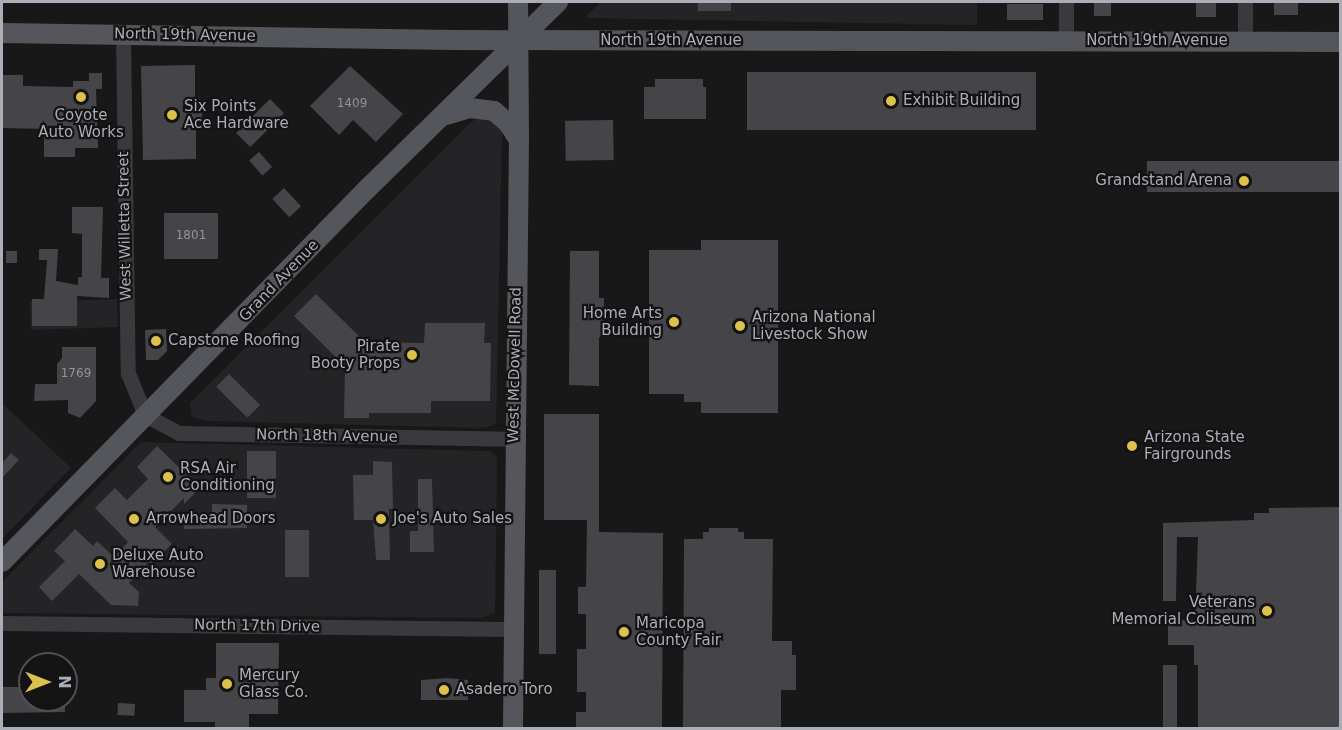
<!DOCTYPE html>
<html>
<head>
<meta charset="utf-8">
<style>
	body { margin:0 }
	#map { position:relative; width:1342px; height:730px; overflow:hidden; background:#181819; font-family:"DejaVu Sans",sans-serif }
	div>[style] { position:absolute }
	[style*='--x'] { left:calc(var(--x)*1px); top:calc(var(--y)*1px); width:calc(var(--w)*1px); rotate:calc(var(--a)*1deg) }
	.built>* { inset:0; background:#242426; transform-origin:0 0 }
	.building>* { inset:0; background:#454549; transform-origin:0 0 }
	.minor>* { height:15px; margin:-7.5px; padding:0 7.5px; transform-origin:7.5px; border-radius:7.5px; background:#39393e }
	.major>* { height:20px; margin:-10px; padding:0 10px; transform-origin:10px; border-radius:10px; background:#55565c }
	.dots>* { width:16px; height:16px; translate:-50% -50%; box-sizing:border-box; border:3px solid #131314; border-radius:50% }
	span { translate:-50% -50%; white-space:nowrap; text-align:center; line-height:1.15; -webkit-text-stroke:4.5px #131314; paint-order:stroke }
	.number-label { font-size:12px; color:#92939c }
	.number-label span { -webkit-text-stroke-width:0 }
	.street-label { font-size:15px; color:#abadb7 }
	.poi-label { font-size:15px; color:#abadb7 }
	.left { translate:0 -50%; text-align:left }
	.right { translate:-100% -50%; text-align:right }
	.frame { position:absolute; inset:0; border:3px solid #abadb7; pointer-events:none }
	.north { position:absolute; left:18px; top:652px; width:60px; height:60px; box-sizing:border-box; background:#131314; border:2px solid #505155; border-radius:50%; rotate:90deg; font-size:16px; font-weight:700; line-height:24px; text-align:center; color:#abadb7 }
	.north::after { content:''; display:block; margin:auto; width:21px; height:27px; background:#dcc14c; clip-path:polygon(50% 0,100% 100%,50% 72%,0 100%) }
</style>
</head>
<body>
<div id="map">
	<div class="built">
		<div style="clip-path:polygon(601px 2px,977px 2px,977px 25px,587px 18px,587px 15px)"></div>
		<div style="clip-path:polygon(480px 116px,487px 117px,499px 125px,502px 133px,496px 423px,486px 428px,207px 421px,192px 417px,190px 403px,469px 124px)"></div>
		<div style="left:117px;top:299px;width:28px;height:87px;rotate:88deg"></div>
		<div style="clip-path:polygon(2px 403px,71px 468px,2px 539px)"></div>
		<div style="clip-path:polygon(141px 442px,490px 451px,496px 455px,497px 464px,495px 613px,482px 618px,2px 613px,2px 582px)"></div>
	</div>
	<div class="building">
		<div style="left:698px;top:2px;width:33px;height:9px"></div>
		<div style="left:1094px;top:2px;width:17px;height:14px"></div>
		<div style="left:1196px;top:2px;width:20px;height:15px"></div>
		<div style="left:1274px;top:2px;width:24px;height:13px"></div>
		<div style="left:1007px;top:4px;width:36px;height:16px"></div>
		<div style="clip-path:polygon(195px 65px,195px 107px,202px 107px,202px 122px,196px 122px,196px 159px,143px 160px,141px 66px)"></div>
		<div style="clip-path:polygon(350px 66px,403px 114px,376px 142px,353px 120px,339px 135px,310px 106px)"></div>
		<div style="left:747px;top:72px;width:289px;height:58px"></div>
		<div style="clip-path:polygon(89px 73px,102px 73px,102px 89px,96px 89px,98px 148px,75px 148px,75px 157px,44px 157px,44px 129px,2px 128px,2px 75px,23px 75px,23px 86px,73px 87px,73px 81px,89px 81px)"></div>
		<div style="clip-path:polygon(655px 79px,703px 79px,703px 87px,706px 87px,706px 119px,644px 119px,644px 87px,655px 87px)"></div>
		<div style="left:270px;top:99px;width:20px;height:48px;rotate:45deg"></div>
		<div style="left:613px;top:120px;width:40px;height:48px;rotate:89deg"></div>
		<div style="left:259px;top:152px;width:20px;height:13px;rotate:49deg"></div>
		<div style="left:1341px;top:161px;width:31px;height:194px;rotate:90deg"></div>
		<div style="left:284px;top:188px;width:25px;height:16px;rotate:47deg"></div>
		<div style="clip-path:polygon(72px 207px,103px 207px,101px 278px,109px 278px,109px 298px,77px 296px,77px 326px,32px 326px,32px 299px,44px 299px,47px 260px,39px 260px,39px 249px,58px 249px,56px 281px,78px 285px,78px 277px,82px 277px,82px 234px,72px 233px)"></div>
		<div style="left:164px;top:213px;width:54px;height:46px"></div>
		<div style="clip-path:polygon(701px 240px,778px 240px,778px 413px,701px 413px,701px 402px,684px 402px,684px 394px,649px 394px,649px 250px,701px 250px)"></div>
		<div style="left:6px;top:251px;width:11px;height:12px"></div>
		<div style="clip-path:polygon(570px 251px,599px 251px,599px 298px,604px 298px,604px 337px,599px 337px,599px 386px,569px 385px)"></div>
		<div style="clip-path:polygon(316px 294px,365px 342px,424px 343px,425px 323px,485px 323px,484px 343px,491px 343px,490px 401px,431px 401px,431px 413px,369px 413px,369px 418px,344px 418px,345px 366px,294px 316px)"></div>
		<div style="clip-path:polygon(166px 329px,167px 351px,158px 360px,146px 360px,145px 330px)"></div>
		<div style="clip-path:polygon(62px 347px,96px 347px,96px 401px,80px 418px,68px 413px,68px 400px,34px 401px,35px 384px,57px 384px,57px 364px,62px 358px)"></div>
		<div style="left:229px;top:374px;width:44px;height:18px;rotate:45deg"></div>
		<div style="clip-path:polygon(544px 414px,599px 414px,599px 532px,663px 533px,662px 729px,576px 729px,576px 712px,586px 712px,586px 692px,577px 692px,577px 649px,586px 649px,586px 614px,578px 614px,578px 587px,586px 587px,587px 520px,544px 520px)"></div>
		<div style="clip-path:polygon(157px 446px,200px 488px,184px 504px,184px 498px,155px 527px,172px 544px,151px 564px,148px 562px,129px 583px,139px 592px,138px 606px,111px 605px,79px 574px,52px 601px,39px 587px,65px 561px,54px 551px,75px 529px,93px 546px,97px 541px,114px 557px,128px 542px,95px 508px,115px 488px,127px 500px,148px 479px,137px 467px)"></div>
		<div style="left:247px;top:451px;width:29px;height:47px"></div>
		<div style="clip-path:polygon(11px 453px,19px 460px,2px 478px,2px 463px)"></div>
		<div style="clip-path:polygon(373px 461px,392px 462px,393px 509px,389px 509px,390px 560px,376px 560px,373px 520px,354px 520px,353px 475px,373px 475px)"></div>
		<div style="clip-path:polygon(418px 479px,432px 479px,434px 552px,410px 552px,410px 531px,418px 531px)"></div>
		<div style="clip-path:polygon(212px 504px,247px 505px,247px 528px,184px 529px,184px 514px,212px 514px)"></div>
		<div style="clip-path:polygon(1341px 507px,1341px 729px,1198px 729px,1198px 665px,1194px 665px,1194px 645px,1168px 645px,1168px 620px,1195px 620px,1198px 537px,1177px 537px,1176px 601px,1163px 601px,1163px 523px,1254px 520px,1254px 513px,1269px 513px,1269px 508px)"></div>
		<div style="clip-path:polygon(709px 528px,738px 528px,738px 532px,744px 532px,744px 539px,773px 539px,772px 641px,792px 641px,792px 655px,796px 655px,796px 690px,781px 690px,781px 729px,683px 729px,684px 539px,703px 539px,703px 532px,709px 532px)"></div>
		<div style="left:285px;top:530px;width:24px;height:47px"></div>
		<div style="left:539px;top:570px;width:17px;height:84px"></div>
		<div style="clip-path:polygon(216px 643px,279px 643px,278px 714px,249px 714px,249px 729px,215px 729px,215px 722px,184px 722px,184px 690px,206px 690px,206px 678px,216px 678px)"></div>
		<div style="left:1163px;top:665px;width:14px;height:64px"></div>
		<div style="clip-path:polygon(447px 678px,468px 680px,468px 700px,421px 700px,421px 680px)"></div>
		<div style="clip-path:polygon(2px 687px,30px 687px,30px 700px,65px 700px,65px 712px,2px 713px)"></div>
		<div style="left:118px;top:703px;width:17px;height:12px;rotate:3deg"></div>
	</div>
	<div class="minor">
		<div style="--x:1066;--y:2;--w:39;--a:90"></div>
		<div style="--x:1245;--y:2;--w:40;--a:90"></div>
		<div style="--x:123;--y:34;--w:339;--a:89.2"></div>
		<div style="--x:128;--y:373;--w:45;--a:68"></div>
		<div style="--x:145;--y:415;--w:38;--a:28"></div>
		<div style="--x:179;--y:433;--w:335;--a:1"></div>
		<div style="--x:2;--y:623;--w:510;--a:0.67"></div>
	</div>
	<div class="major">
		<div style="--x:2;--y:33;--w:452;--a:0.9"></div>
		<div style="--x:454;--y:40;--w:886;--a:0.13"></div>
		<div style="--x:443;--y:116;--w:28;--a:-17"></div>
		<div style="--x:470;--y:108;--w:24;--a:7"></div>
		<div style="--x:494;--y:111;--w:18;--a:41"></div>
		<div style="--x:508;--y:123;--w:20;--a:57"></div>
		<div style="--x:2;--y:562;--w:520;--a:-45.62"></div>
		<div style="--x:366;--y:190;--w:269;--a:-44.4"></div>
		<div style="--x:513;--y:728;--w:588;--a:-89.42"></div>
		<div style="--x:519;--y:140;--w:138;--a:-90.4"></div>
	</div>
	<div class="dots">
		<div style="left:81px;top:97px;background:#dcc14c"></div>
		<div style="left:891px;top:101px;background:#dcc14c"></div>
		<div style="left:172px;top:115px;background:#dcc14c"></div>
		<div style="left:1244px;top:181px;background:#dcc14c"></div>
		<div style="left:674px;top:322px;background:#dcc14c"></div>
		<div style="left:740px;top:326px;background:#dcc14c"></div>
		<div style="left:156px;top:341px;background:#dcc14c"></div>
		<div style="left:412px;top:355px;background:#dcc14c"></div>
		<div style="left:1132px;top:446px;background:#dcc14c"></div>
		<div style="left:168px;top:477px;background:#dcc14c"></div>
		<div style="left:134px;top:519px;background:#dcc14c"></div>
		<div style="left:381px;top:519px;background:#dcc14c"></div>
		<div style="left:100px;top:564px;background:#dcc14c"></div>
		<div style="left:1267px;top:611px;background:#dcc14c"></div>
		<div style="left:624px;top:632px;background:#dcc14c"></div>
		<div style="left:227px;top:684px;background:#dcc14c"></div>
		<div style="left:444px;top:690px;background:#dcc14c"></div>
	</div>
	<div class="number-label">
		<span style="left:352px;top:104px">1409</span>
		<span style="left:191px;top:236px">1801</span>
		<span style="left:76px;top:374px">1769</span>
	</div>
	<div class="street-label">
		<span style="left:185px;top:35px;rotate:1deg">North 19th Avenue</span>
		<span style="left:671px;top:41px">North 19th Avenue</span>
		<span style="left:1157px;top:41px">North 19th Avenue</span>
		<span style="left:125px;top:226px;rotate:-91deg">West Willetta Street</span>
		<span style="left:279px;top:281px;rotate:-46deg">Grand Avenue</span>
		<span style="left:515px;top:365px;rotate:-89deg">West McDowell Road</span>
		<span style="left:327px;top:436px;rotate:1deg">North 18th Avenue</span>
		<span style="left:257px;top:626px;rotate:1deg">North 17th Drive</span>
	</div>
	<div class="poi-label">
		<span class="left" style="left:903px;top:101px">Exhibit Building</span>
		<span class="left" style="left:184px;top:115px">Six Points<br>Ace Hardware</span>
		<span style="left:81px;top:124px">Coyote<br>Auto Works</span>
		<span class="right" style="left:1232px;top:181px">Grandstand Arena</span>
		<span class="right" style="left:662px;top:322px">Home Arts<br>Building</span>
		<span class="left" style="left:752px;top:326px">Arizona National<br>Livestock Show</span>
		<span class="left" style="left:168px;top:341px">Capstone Roofing</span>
		<span class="right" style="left:400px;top:355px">Pirate<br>Booty Props</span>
		<span class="left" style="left:1144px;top:446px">Arizona State<br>Fairgrounds</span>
		<span class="left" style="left:180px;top:477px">RSA Air<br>Conditioning</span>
		<span class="left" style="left:146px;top:519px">Arrowhead Doors</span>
		<span class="left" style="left:393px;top:519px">Joe's Auto Sales</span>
		<span class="left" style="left:112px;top:564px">Deluxe Auto<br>Warehouse</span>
		<span class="right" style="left:1255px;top:611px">Veterans<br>Memorial Coliseum</span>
		<span class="left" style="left:636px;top:632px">Maricopa<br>County Fair</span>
		<span class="left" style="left:239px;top:684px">Mercury<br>Glass Co.</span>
		<span class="left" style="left:456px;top:690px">Asadero Toro</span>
	</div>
	<div class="frame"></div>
	<div class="north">N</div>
</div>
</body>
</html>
